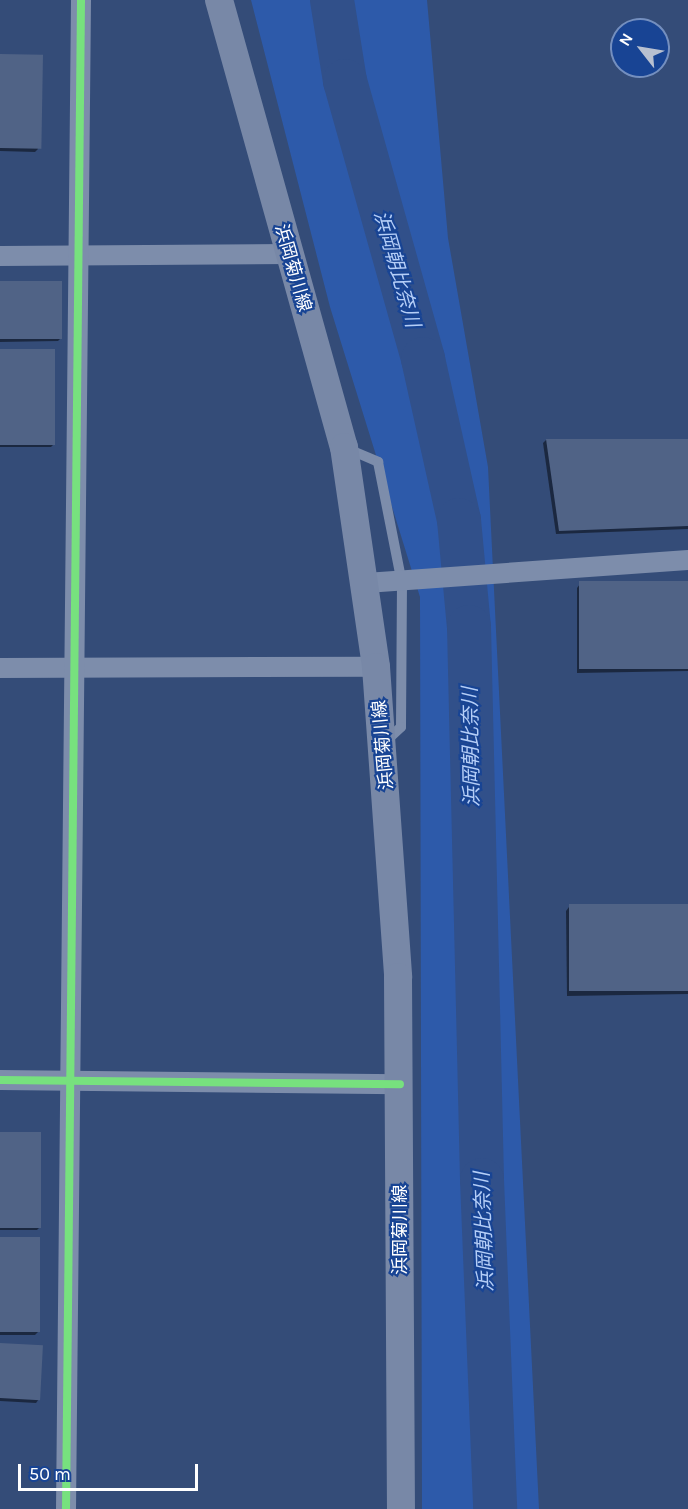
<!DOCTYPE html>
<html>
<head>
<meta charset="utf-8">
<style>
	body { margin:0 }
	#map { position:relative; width:688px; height:1509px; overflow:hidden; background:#344c78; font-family:Karla,"Noto Sans JP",sans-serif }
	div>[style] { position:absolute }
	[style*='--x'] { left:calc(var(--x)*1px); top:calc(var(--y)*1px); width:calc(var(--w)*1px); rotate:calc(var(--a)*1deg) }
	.green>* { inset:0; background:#2d5aaa }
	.shadow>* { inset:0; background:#0007 }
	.river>* { height:44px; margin:-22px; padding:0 22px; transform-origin:22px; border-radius:22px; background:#31508a }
	.building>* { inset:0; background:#506386; transform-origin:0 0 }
	.service>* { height:10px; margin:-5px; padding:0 5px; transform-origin:5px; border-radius:5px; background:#7d8dab }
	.minor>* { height:20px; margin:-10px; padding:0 10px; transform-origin:10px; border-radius:10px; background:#7d8dab }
	.secondary>* { height:28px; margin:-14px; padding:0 14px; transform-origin:14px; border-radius:14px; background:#7888a7 }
	.cycleway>* { height:8px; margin:-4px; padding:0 4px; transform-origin:4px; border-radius:4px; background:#77e17e }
	span { translate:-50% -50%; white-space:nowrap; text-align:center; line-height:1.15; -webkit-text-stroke:4.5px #184494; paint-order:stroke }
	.street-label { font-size:18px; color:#fff }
	.water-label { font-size:20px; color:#b5cef7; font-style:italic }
	.north { position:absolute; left:610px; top:18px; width:60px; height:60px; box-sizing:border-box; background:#184494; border:2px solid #748fbf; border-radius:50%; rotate:301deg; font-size:16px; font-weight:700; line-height:24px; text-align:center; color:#fff }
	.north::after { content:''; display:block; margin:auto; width:21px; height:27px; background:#b8c0d0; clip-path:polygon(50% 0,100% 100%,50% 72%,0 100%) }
	.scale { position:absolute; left:18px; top:1464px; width:180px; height:27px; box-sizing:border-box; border:3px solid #fff; border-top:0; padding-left:8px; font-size:18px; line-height:21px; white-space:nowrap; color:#fff; -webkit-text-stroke:4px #184494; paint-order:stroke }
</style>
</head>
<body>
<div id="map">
	<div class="green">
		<div style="clip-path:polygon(251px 0,427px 0,448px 238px,488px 467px,539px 1509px,422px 1509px,420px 597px,330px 307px)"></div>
	</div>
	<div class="shadow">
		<div style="clip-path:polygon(0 55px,38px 149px,35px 152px,0 151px)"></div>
		<div style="clip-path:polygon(0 283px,61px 338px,58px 341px,0 342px)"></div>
		<div style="clip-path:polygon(0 351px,54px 444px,51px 447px,0 447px)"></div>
		<div style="clip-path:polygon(546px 440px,688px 440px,688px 529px,556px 534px,543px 443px)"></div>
		<div style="clip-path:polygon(688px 583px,688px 671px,577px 673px,577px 588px,580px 584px)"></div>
		<div style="clip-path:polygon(688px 905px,688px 994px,567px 996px,566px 911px,569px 907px)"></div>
		<div style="clip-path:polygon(0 1134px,40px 1227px,37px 1230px,0 1230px)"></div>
		<div style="clip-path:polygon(0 1239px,38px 1332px,35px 1335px,0 1335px)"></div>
		<div style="clip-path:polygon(0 1344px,39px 1399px,36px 1403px,0 1401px)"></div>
	</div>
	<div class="river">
		<div style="--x:332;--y:0;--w:82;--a:80.9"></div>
		<div style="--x:345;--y:81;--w:289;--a:74.3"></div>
		<div style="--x:423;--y:359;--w:165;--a:77.4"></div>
		<div style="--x:459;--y:520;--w:107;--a:84.7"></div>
		<div style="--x:469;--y:627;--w:553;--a:88.65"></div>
		<div style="--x:482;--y:1180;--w:329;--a:87.7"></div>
	</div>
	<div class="building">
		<div style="left:0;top:54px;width:43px;height:94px;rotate:1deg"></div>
		<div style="left:62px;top:281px;width:58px;height:62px;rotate:90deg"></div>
		<div style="left:0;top:349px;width:55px;height:96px"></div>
		<div style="clip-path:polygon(546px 439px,688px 439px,688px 526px,559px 531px)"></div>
		<div style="left:688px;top:581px;width:88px;height:109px;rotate:90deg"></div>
		<div style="left:688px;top:904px;width:87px;height:119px;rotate:90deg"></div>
		<div style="left:0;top:1132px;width:41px;height:96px"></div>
		<div style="left:0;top:1237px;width:40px;height:95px"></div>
		<div style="left:0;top:1343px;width:43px;height:55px;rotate:3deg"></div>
	</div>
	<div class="service">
		<div style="--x:348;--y:449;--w:33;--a:23"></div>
		<div style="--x:378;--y:462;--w:123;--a:78.8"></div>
		<div style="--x:402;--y:583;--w:144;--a:90.4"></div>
		<div style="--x:401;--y:727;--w:21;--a:137"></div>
	</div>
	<div class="minor">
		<div style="--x:0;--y:256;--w:289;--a:-0.4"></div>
		<div style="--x:366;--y:583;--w:323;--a:-4.1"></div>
		<div style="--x:0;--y:668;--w:376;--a:-0.2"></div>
		<div style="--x:0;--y:1080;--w:400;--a:0.6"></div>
		<div style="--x:66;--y:1509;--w:1509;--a:-89.43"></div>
	</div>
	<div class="secondary">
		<div style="--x:219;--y:0;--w:464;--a:74.4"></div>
		<div style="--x:344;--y:447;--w:222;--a:81.7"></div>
		<div style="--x:376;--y:667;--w:311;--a:85.9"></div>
		<div style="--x:398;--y:977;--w:532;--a:89.68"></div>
	</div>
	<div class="cycleway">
		<div style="--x:0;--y:1080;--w:400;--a:0.6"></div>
		<div style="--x:66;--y:1509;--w:1509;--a:-89.43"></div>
	</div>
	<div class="street-label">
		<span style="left:293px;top:268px;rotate:74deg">浜岡菊川線</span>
		<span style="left:383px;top:745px;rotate:-95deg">浜岡菊川線</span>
		<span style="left:400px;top:1230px;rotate:-90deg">浜岡菊川線</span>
	</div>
	<div class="water-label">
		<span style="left:397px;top:269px;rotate:74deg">浜岡朝比奈川</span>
		<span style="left:471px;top:747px;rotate:-91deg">浜岡朝比奈川</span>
		<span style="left:484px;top:1232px;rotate:-92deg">浜岡朝比奈川</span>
	</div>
	<div class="north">N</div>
	<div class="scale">50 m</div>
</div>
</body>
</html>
